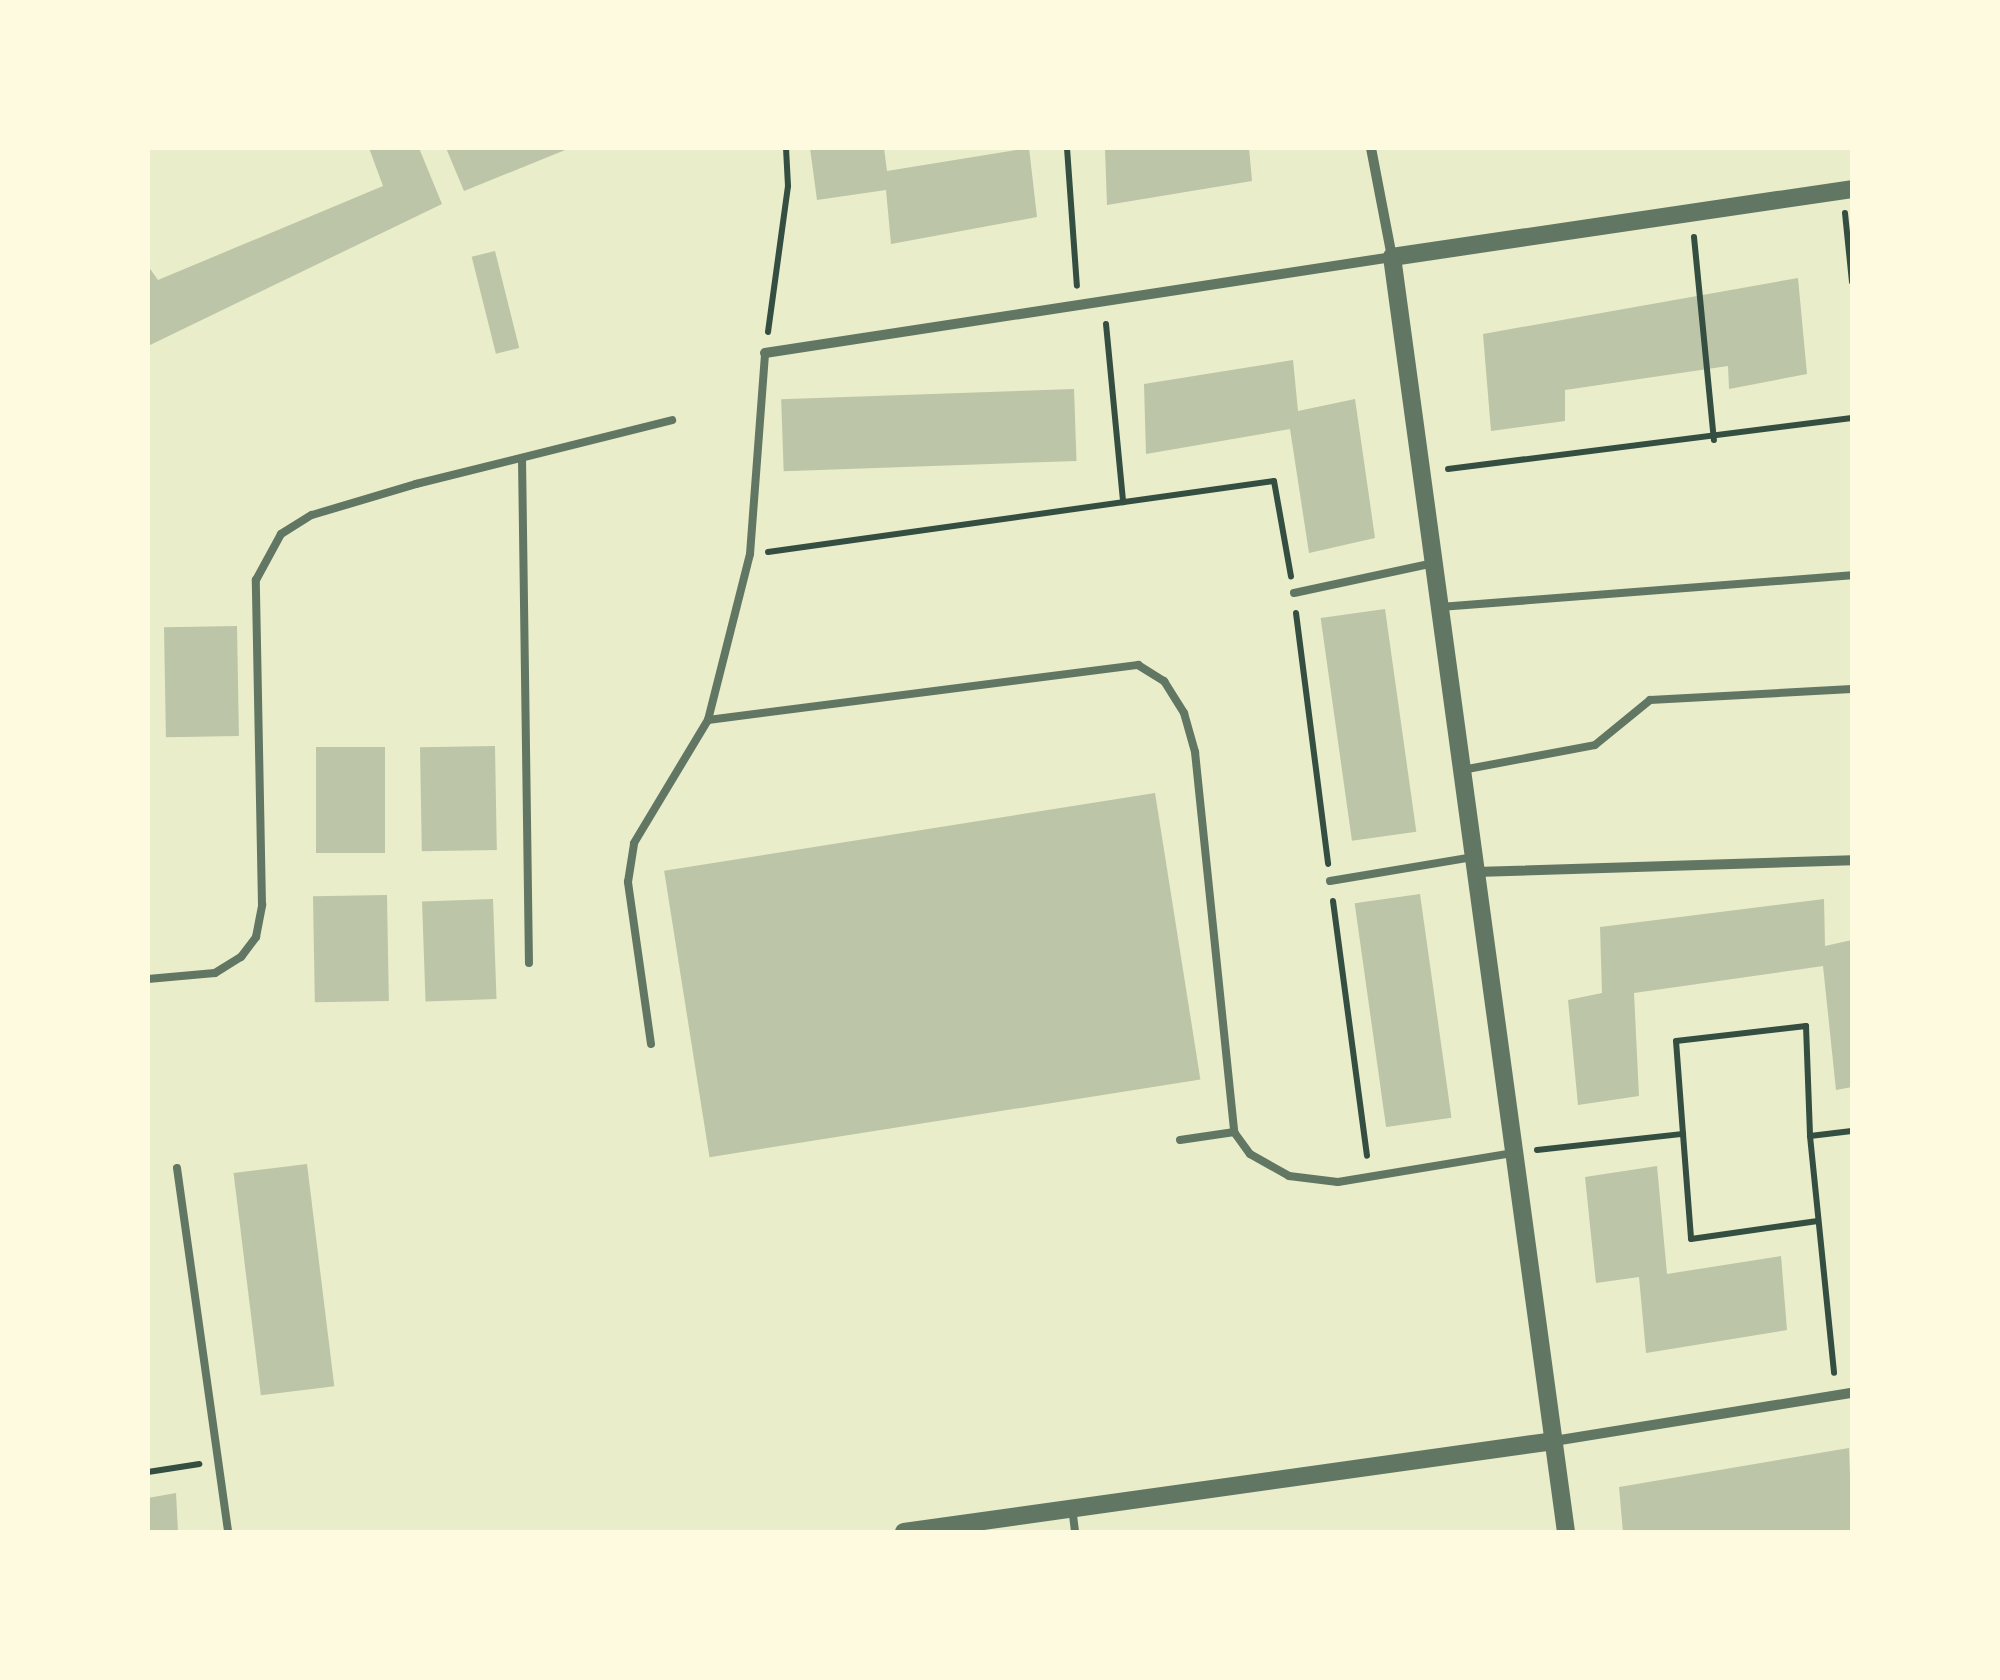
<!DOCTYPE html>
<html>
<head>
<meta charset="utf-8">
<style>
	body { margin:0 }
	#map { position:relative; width:2000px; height:1680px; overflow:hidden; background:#e9edc9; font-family:"Work Sans",sans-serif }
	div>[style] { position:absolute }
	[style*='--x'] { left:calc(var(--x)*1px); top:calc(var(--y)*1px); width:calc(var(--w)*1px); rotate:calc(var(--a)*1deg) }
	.building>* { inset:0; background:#bcc5a7; transform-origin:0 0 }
	.path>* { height:6px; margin:-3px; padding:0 3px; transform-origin:3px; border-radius:3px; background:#344e41 }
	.service>* { height:8px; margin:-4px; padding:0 4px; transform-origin:4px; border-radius:4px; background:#617663 }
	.minor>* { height:10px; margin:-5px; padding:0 5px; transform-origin:5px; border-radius:5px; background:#617663 }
	.tertiary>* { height:18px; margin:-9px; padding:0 9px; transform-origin:9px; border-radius:9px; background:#617663 }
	span { translate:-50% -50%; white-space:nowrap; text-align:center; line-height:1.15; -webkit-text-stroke:10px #fefae0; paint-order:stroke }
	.frame { position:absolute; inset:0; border:150px solid #fefae0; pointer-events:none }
</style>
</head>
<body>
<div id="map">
	<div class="building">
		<div style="clip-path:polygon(369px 148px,419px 148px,442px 204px,148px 346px,148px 266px,158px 280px,383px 186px)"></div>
		<div style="clip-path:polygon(446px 148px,570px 148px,464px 191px)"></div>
		<div style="clip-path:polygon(810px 148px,884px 148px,887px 171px,1029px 148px,1037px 217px,891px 244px,886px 190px,817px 200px)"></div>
		<div style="clip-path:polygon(1105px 148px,1249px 148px,1252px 181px,1107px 205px)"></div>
		<div style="left:495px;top:251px;width:100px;height:24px;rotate:76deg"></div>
		<div style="clip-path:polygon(1798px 278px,1807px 374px,1729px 389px,1728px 366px,1565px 390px,1565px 421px,1491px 431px,1483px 334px)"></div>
		<div style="clip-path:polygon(1293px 360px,1298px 411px,1355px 399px,1375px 538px,1309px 553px,1290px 429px,1146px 454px,1144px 384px)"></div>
		<div style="left:1074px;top:389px;width:72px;height:293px;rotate:88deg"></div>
		<div style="left:1385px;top:609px;width:225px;height:65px;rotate:82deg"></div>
		<div style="left:237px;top:626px;width:110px;height:73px;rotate:89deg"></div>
		<div style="left:495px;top:746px;width:104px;height:75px;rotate:89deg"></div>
		<div style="left:316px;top:747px;width:69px;height:106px"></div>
		<div style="left:1155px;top:793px;width:290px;height:497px;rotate:81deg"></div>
		<div style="left:1420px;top:894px;width:226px;height:66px;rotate:82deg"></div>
		<div style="left:387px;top:895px;width:106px;height:74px;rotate:89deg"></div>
		<div style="left:493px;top:899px;width:100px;height:71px;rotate:88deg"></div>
		<div style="clip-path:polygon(1824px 899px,1825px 946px,1852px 940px,1852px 1087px,1836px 1090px,1823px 966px,1634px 993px,1639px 1096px,1578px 1105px,1568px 1000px,1602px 993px,1600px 927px)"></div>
		<div style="left:307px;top:1164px;width:224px;height:74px;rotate:83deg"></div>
		<div style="clip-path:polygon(1657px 1166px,1667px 1274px,1781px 1256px,1787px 1330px,1646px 1353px,1639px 1277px,1596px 1283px,1585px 1177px)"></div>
		<div style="clip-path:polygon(1849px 1448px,1852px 1531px,1623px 1532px,1619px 1487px)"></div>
		<div style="clip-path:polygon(176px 1493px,178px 1532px,148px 1532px,148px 1498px)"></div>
	</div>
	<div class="path">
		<div style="--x:1067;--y:148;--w:138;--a:85.9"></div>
		<div style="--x:1845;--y:213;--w:69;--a:84.2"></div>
		<div style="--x:1694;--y:237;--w:204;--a:84.4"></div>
		<div style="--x:1106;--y:324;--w:179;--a:84.5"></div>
		<div style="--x:768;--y:332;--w:147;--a:-82.2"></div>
		<div style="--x:788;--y:186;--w:38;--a:-93"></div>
		<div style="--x:1448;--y:469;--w:407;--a:-7.2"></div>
		<div style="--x:768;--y:552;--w:511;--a:-7.99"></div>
		<div style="--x:1274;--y:481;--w:97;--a:79.9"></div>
		<div style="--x:1296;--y:613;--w:253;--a:82.7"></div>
		<div style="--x:1333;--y:901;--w:257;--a:82.4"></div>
		<div style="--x:1683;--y:1134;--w:105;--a:85.6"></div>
		<div style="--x:1691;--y:1239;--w:128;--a:-8.1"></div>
		<div style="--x:1810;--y:1136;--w:238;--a:84.2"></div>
		<div style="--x:1537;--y:1150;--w:147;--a:-6.3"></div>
		<div style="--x:1683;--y:1134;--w:93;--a:-94.3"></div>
		<div style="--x:1676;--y:1041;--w:131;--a:-6.6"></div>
		<div style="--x:1806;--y:1026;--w:110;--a:87.9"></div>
		<div style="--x:1810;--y:1136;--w:42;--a:-6.8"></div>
		<div style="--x:148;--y:1472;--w:52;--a:-8.9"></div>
	</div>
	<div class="service">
		<div style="--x:522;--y:458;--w:505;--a:89.21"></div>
		<div style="--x:1294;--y:593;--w:143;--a:-12.1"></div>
		<div style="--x:1440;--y:607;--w:413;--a:-4.4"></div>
		<div style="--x:708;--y:720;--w:171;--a:-75.8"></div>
		<div style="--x:750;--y:554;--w:202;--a:-85.7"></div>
		<div style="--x:1462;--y:770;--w:135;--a:-10.6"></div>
		<div style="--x:1595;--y:745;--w:71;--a:-39.3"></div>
		<div style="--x:1650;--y:700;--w:202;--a:-3.1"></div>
		<div style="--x:1330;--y:881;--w:146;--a:-9.5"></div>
		<div style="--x:148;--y:979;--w:67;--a:-5.1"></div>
		<div style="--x:215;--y:973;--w:31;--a:-32"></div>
		<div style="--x:241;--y:957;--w:25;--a:-53"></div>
		<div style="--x:256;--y:937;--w:33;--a:-79"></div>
		<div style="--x:262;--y:905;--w:325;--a:-91.1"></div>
		<div style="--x:256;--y:580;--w:52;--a:-61.5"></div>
		<div style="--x:281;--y:534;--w:36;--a:-32"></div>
		<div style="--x:312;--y:515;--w:109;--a:-16.6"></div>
		<div style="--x:416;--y:484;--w:264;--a:-14"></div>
		<div style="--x:651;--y:1044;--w:164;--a:-98.1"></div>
		<div style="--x:628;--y:882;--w:39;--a:-81"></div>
		<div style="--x:634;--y:843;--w:144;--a:-59"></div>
		<div style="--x:708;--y:720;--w:434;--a:-7.3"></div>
		<div style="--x:1138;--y:665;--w:31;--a:32"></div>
		<div style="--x:1164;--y:681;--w:38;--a:58"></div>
		<div style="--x:1184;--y:713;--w:41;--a:74.2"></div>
		<div style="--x:1195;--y:752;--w:382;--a:84.1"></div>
		<div style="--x:1234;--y:1132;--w:27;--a:54"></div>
		<div style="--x:1250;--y:1154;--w:45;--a:29.4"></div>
		<div style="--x:1289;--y:1176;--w:49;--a:7"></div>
		<div style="--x:1338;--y:1182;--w:178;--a:-9.4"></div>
		<div style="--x:1180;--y:1140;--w:55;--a:-8.4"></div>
		<div style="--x:177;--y:1168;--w:368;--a:82"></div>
		<div style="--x:1072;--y:1507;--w:25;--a:83"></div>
	</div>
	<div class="minor">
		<div style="--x:765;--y:353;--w:634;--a:-8.7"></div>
		<div style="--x:1392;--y:257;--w:111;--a:-100.9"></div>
		<div style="--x:1476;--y:872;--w:376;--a:-1.8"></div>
		<div style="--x:1554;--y:1441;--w:302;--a:-9.2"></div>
	</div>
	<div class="tertiary">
		<div style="--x:904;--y:1532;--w:656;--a:-7.97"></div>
		<div style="--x:1566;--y:1532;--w:1287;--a:-97.77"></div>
		<div style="--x:1392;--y:257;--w:465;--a:-8.4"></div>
	</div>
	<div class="frame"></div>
</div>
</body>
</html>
